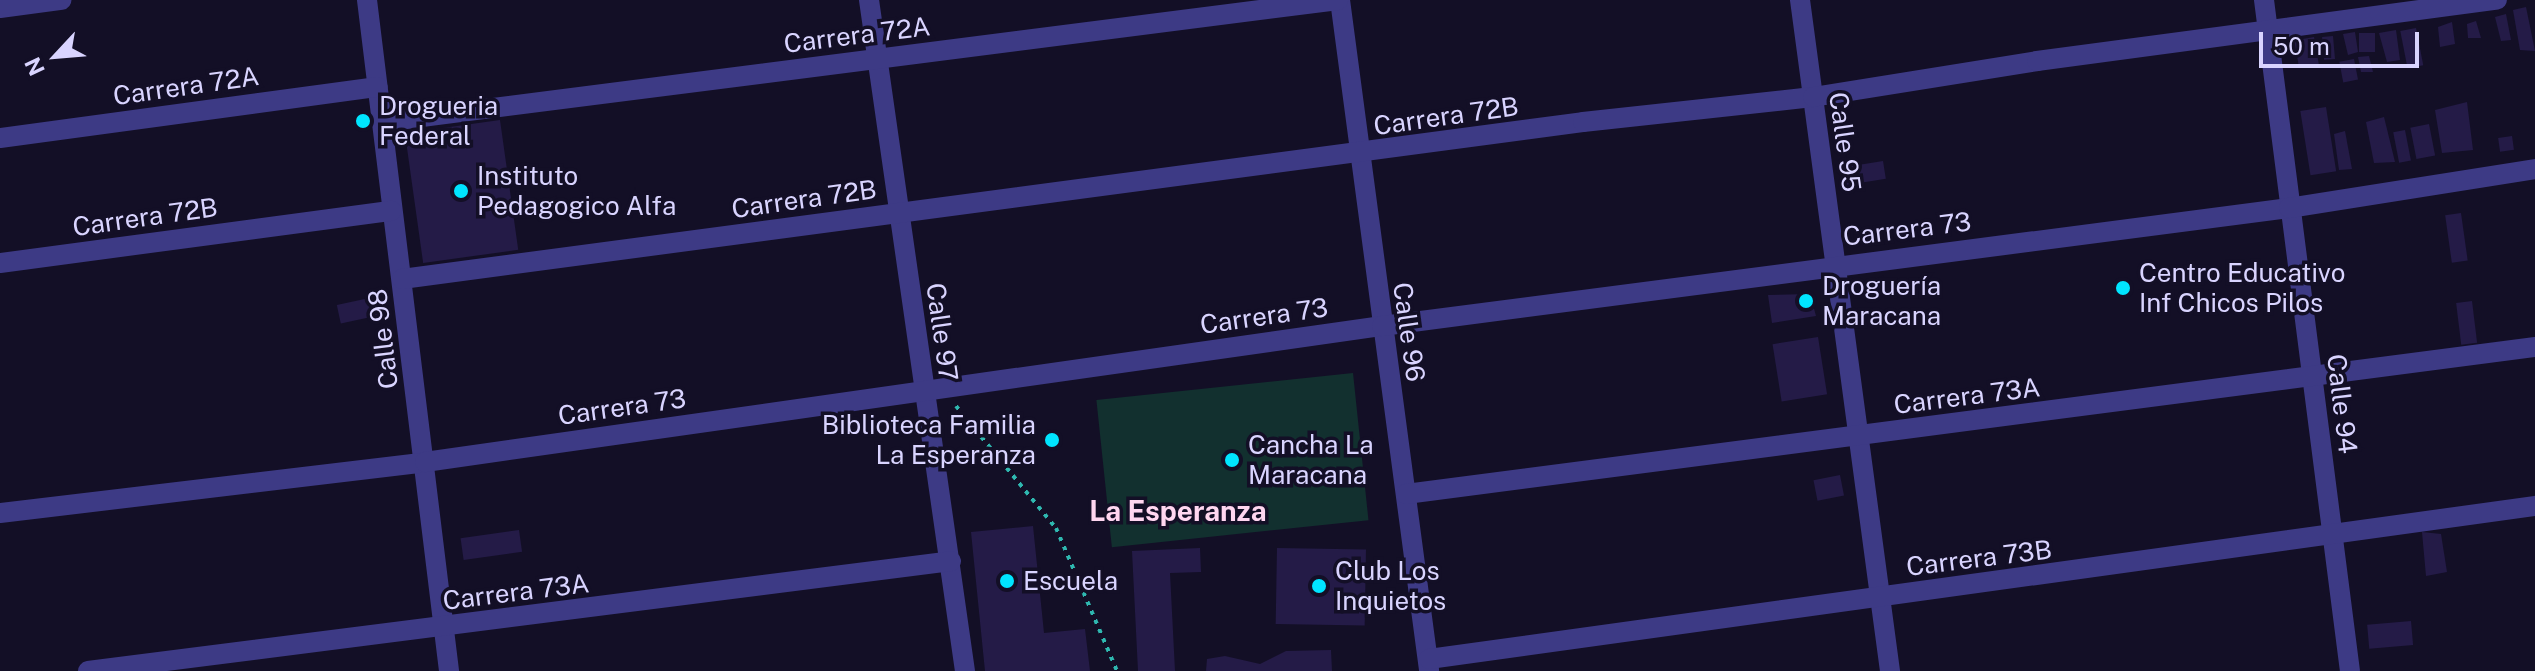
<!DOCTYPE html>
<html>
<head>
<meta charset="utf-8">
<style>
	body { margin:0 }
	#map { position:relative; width:2535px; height:671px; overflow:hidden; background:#130f26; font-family:"Public Sans",sans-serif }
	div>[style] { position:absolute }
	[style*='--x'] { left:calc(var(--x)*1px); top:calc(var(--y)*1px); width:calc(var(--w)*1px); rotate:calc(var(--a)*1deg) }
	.green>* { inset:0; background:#12302f; transform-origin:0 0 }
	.building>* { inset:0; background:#241b47; transform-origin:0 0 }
	.path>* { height:4px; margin-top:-2px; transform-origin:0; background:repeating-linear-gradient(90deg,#2fb8b0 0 4px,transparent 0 10px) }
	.minor>* { height:20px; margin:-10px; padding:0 10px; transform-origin:10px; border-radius:10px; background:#3d3a85 }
	.dots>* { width:22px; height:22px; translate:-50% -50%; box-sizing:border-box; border:4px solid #130f26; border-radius:50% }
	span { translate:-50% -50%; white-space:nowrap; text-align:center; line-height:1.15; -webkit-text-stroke:7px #130f26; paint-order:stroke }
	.street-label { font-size:26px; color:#d9d4ff }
	.poi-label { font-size:26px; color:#d9d4ff }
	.left { translate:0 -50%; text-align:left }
	.right { translate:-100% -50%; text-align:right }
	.neighbourhood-label { font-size:28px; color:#ffd6f0; font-weight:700 }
	.north { position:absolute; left:16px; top:16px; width:80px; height:80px; -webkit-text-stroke:6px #130f26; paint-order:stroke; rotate:244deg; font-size:22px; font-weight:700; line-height:32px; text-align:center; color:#d9d4ff }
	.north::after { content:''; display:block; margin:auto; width:28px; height:36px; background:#d9d4ff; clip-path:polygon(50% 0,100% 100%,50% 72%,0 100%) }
	.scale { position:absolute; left:2259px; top:32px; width:160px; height:36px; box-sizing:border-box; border:4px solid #d9d4ff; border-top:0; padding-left:10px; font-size:24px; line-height:28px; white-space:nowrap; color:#d9d4ff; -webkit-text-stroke:6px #130f26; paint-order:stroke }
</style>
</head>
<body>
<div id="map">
	<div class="green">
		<div style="left:1353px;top:373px;width:148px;height:258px;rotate:84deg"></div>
	</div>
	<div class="building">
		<div style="clip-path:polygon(2526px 7px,2535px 51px,2520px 50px,2513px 10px)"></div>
		<div style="clip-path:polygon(2506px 14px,2511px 40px,2501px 41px,2495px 17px)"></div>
		<div style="clip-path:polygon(2476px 21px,2481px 38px,2468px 38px,2467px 24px)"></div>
		<div style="clip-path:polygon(2452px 22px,2455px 44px,2440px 47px,2438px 27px)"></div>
		<div style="left:2416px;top:28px;width:38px;height:16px;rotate:79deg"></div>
		<div style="clip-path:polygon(2396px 30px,2400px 60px,2387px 62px,2379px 33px)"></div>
		<div style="clip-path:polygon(2355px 32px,2358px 52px,2348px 55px,2343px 34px)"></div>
		<div style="left:2359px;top:33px;width:16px;height:19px"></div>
		<div style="left:2333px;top:36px;width:23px;height:11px;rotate:85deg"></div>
		<div style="left:2314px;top:37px;width:28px;height:20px;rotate:80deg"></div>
		<div style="clip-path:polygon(2369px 56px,2373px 72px,2361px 72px,2358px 57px)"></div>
		<div style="left:2354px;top:59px;width:21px;height:15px;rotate:79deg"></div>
		<div style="clip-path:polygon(2467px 102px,2473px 150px,2442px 153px,2435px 110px)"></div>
		<div style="left:2326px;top:107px;width:65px;height:26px;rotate:81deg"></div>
		<div style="clip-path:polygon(2384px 117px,2395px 162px,2374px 163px,2366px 122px)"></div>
		<div style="left:500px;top:120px;width:131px;height:96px;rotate:82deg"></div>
		<div style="left:2429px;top:124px;width:32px;height:19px;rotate:79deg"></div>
		<div style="left:2405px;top:130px;width:31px;height:12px;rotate:79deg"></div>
		<div style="clip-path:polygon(2345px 131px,2352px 169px,2339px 170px,2334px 134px)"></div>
		<div style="left:2512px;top:136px;width:14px;height:14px;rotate:82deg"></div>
		<div style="left:1883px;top:161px;width:18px;height:41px;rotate:81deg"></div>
		<div style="left:2461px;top:213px;width:48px;height:16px;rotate:82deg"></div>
		<div style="clip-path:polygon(1810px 294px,1816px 316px,1772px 323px,1768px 295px)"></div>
		<div style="left:374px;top:297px;width:19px;height:38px;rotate:78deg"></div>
		<div style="left:2472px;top:301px;width:42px;height:16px;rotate:83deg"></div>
		<div style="left:1818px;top:337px;width:58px;height:46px;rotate:81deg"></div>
		<div style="left:1840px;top:475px;width:21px;height:27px;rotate:79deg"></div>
		<div style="clip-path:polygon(1033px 526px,1044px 633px,1085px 629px,1090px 671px,985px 671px,971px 532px)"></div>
		<div style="left:519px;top:530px;width:22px;height:59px;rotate:82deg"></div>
		<div style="clip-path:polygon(2422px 532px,2441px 534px,2447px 572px,2426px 576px)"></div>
		<div style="clip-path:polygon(1200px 548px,1201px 572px,1170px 573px,1175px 671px,1138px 671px,1132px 551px)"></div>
		<div style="left:1277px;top:548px;width:89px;height:76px;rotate:1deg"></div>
		<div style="left:2411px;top:621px;width:24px;height:44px;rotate:85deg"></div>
		<div style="clip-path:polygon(1331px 650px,1332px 671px,1206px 671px,1207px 659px,1225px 656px,1260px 664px,1286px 651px)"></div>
	</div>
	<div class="path">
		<div style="--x:956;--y:406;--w:158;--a:50.7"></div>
		<div style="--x:1056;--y:528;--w:155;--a:66.9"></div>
	</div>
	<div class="minor">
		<div style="--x:367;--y:0;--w:676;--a:83.03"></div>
		<div style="--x:869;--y:0;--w:678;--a:81.86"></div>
		<div style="--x:1340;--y:0;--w:676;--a:82.43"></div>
		<div style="--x:1800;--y:0;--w:677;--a:82.36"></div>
		<div style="--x:2264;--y:0;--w:676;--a:82.7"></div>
		<div style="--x:0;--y:8;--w:62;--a:-7.5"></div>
		<div style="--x:383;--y:122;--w:963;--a:-7.28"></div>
		<div style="--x:0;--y:138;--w:381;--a:-7.7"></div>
		<div style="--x:0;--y:263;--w:395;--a:-7.6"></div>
		<div style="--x:402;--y:279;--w:1191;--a:-7.57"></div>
		<div style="--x:1583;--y:122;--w:231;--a:-6.2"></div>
		<div style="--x:1813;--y:97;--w:227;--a:-9.1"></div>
		<div style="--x:2037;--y:61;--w:464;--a:-7.6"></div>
		<div style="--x:1406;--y:494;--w:1139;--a:-7.42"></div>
		<div style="--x:0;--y:513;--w:428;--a:-6.8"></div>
		<div style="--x:425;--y:462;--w:967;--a:-8.09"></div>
		<div style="--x:1382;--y:326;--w:915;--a:-7.41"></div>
		<div style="--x:2289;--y:208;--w:249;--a:-9"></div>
		<div style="--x:1429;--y:659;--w:1117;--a:-7.88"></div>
		<div style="--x:88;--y:671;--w:870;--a:-7.26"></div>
	</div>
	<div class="dots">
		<div style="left:363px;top:121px;background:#00e5ff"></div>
		<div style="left:461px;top:191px;background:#00e5ff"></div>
		<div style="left:2123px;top:288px;background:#00e5ff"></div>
		<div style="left:1806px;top:301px;background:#00e5ff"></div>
		<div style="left:1052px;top:440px;background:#00e5ff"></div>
		<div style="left:1232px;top:460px;background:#00e5ff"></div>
		<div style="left:1007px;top:581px;background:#00e5ff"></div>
		<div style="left:1319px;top:586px;background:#00e5ff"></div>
	</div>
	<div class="street-label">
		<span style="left:857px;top:35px;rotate:-7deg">Carrera 72A</span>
		<span style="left:186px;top:86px;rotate:-8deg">Carrera 72A</span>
		<span style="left:1446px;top:116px;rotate:-8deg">Carrera 72B</span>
		<span style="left:1845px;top:142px;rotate:82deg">Calle 95</span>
		<span style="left:804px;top:199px;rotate:-8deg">Carrera 72B</span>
		<span style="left:145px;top:217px;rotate:-8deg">Carrera 72B</span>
		<span style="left:1907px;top:229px;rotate:-7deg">Carrera 73</span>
		<span style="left:1264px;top:316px;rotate:-8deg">Carrera 73</span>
		<span style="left:942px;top:332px;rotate:82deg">Calle 97</span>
		<span style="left:1409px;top:332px;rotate:82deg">Calle 96</span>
		<span style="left:383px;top:339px;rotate:-97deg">Calle 98</span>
		<span style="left:1967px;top:396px;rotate:-7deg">Carrera 73A</span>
		<span style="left:2342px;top:404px;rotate:83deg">Calle 94</span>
		<span style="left:622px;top:407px;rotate:-8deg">Carrera 73</span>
		<span style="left:1979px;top:558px;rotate:-7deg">Carrera 73B</span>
		<span style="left:516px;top:592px;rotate:-7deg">Carrera 73A</span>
	</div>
	<div class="poi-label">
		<span class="left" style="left:379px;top:121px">Drogueria<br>Federal</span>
		<span class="left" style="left:477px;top:191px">Instituto<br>Pedagogico Alfa</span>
		<span class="left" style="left:2139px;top:288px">Centro Educativo<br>Inf Chicos Pilos</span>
		<span class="left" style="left:1822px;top:301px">Droguería<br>Maracana</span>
		<span class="right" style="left:1036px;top:440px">Biblioteca Familia<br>La Esperanza</span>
		<span class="left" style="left:1248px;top:460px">Cancha La<br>Maracana</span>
		<span class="left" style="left:1335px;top:586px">Club Los<br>Inquietos</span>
		<span class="left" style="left:1023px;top:581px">Escuela</span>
	</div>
	<div class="neighbourhood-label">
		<span style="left:1178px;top:511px">La Esperanza</span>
	</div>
	<div class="north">N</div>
	<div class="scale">50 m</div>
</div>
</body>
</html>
